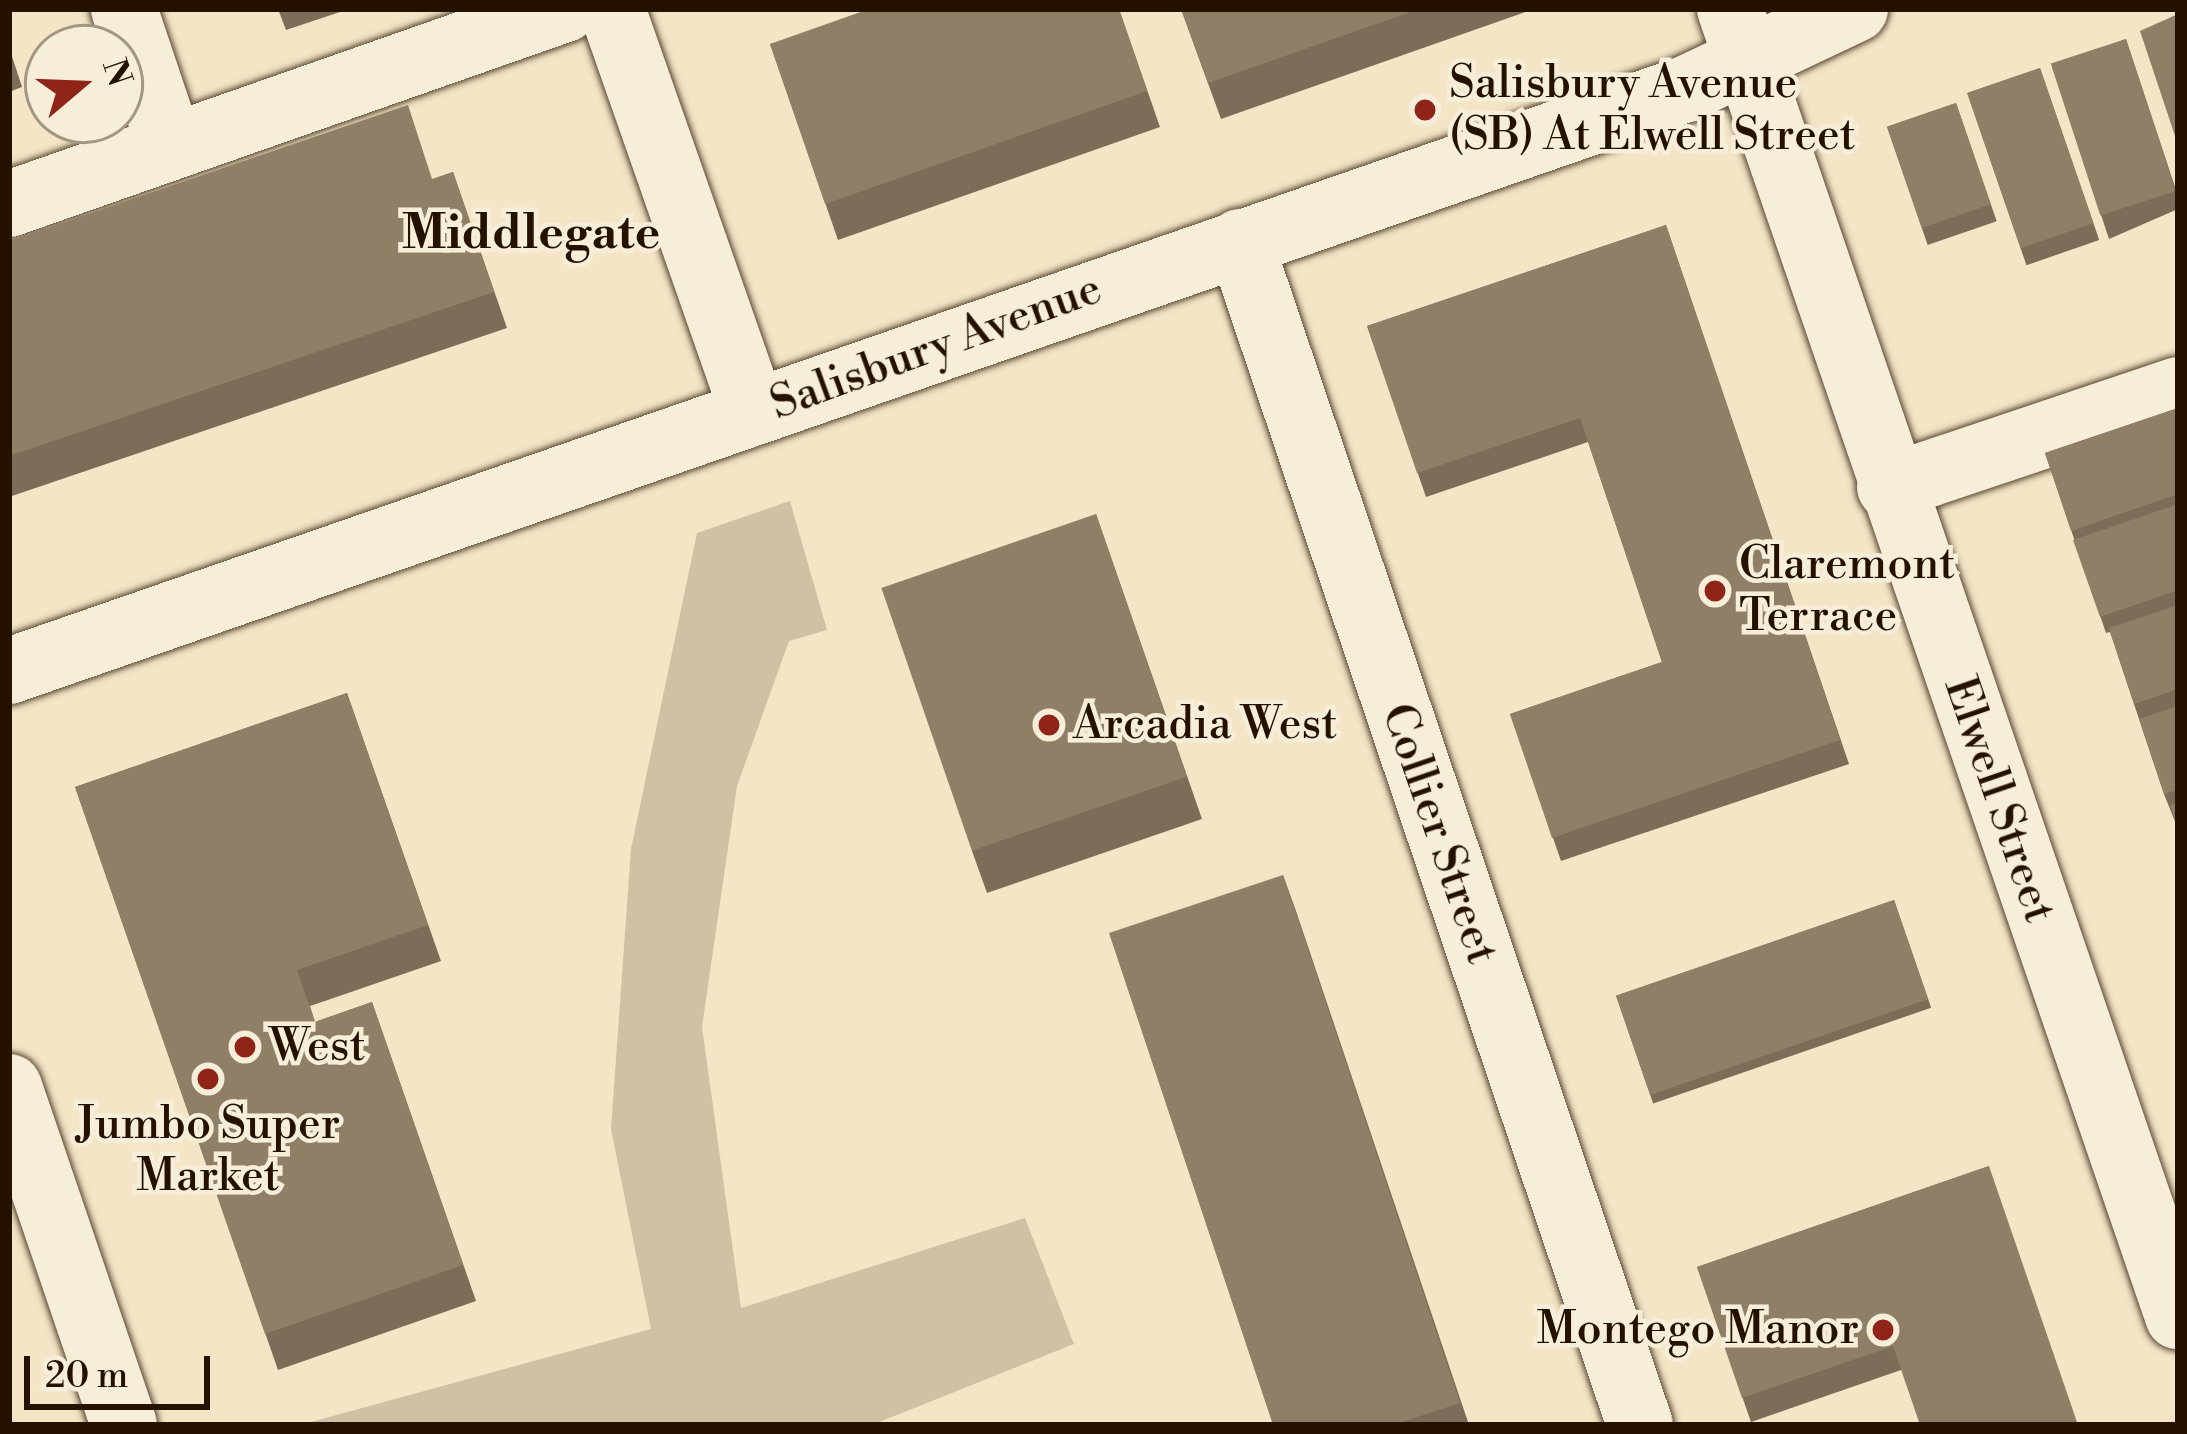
<!DOCTYPE html>
<html>
<head>
<meta charset="utf-8">
<style>
	body { margin:0 }
	#map { position:relative; width:2187px; height:1434px; overflow:hidden; background:#f3e5c6; font-family:"Libre Bodoni",serif }
	div>[style] { position:absolute }
	[style*='--x'] { left:calc(var(--x)*1px); top:calc(var(--y)*1px); width:calc(var(--w)*1px); rotate:calc(var(--a)*1deg) }
	.green>* { inset:0; background:#d0c1a4 }
	.roads { filter:drop-shadow(0 0 3px #584632) drop-shadow(0 0 3px #584632) }
	.minor>* { height:66px; margin:-33px; padding:0 33px; transform-origin:33px; border-radius:33px; background:#f7eeda }
	.wall>* { inset:0; background:#7c6d59; transform-origin:0 0 }
	.building>* { inset:0; background:#907f67; transform-origin:0 0 }
	.dots>* { width:33px; height:33px; translate:-50% -50%; box-sizing:border-box; border:6px solid #f7eeda; border-radius:50% }
	span { translate:-50% -50%; white-space:nowrap; text-align:center; line-height:1.15; -webkit-text-stroke:9px #f7eeda; paint-order:stroke }
	.poi-label { font-size:45px; color:#251100 }
	.left { translate:0 -50%; text-align:left }
	.right { translate:-100% -50%; text-align:right }
	.street-label { font-size:45px; color:#251100 }
	.neighbourhood-label { font-size:48px; color:#251100; font-weight:700 }
	.frame { position:absolute; inset:0; border:12px solid #251100; pointer-events:none }
	.north { position:absolute; left:24px; top:24px; width:120px; height:120px; box-sizing:border-box; background:#f7eeda; border:3px solid #a39683; border-radius:50%; rotate:71deg; font-size:33px; font-weight:700; line-height:48px; text-align:center; color:#251100 }
	.north::after { content:''; display:block; margin:auto; width:42px; height:54px; background:#8f2418; clip-path:polygon(50% 0,100% 100%,50% 72%,0 100%) }
	.scale { position:absolute; left:24px; top:1356px; width:186px; height:54px; box-sizing:border-box; border:6px solid #251100; border-top:0; padding-left:15px; font-size:36px; line-height:42px; white-space:nowrap; color:#251100; -webkit-text-stroke:9px #f7eeda; paint-order:stroke }
</style>
</head>
<body>
<div id="map">
	<div class="green">
		<div style="clip-path:polygon(790px 501px,827px 630px,789px 641px,737px 786px,702px 1027px,741px 1308px,1025px 1218px,1074px 1344px,872px 1425px,300px 1425px,651px 1329px,611px 1129px,631px 849px,697px 533px)"></div>
	</div>
	<div class="roads">
		<div class="minor">
			<div style="--x:124;--y:9;--w:145;--a:71.4"></div>
			<div style="--x:612;--y:9;--w:427;--a:70.7"></div>
			<div style="--x:1730;--y:9;--w:1382;--a:71.08"></div>
			<div style="--x:9;--y:204;--w:589;--a:-19.33"></div>
			<div style="--x:1240;--y:242;--w:1249;--a:71.32"></div>
			<div style="--x:1890;--y:487;--w:304;--a:-18.6"></div>
			<div style="--x:9;--y:671;--w:1775;--a:-19.14"></div>
			<div style="--x:1686;--y:89;--w:187;--a:-25.3"></div>
			<div style="--x:9;--y:1087;--w:357;--a:71.2"></div>
		</div>
	</div>
	<div class="wall">
		<div style="clip-path:polygon(278px 9px,349px 9px,286px 30px)"></div>
		<div style="clip-path:polygon(1119px 9px,1160px 127px,838px 240px,770px 44px)"></div>
		<div style="clip-path:polygon(1181px 9px,1534px 9px,1221px 119px)"></div>
		<div style="clip-path:polygon(2126px 39px,2178px 196px,2178px 209px,2109px 239px,2052px 67px)"></div>
		<div style="clip-path:polygon(9px 47px,22px 87px,9px 92px)"></div>
		<div style="left:2040px;top:68px;width:182px;height:77px;rotate:71deg"></div>
		<div style="left:1956px;top:103px;width:125px;height:73px;rotate:71deg"></div>
		<div style="clip-path:polygon(453px 172px,507px 328px,9px 497px,9px 241px,433px 179px)"></div>
		<div style="clip-path:polygon(1666px 225px,1849px 764px,1561px 861px,1510px 714px,1662px 662px,1588px 442px,1426px 497px,1367px 326px)"></div>
		<div style="clip-path:polygon(2178px 408px,2178px 829px,2164px 794px,2110px 632px,2106px 633px,2045px 453px)"></div>
		<div style="clip-path:polygon(1096px 514px,1202px 819px,987px 893px,972px 851px)"></div>
		<div style="clip-path:polygon(347px 693px,441px 961px,310px 1006px,315px 1022px,372px 1002px,476px 1301px,278px 1370px,75px 787px)"></div>
		<div style="clip-path:polygon(1283px 875px,1296px 911px,1469px 1425px,1273px 1425px)"></div>
		<div style="left:1894px;top:900px;width:114px;height:294px;rotate:71deg"></div>
		<div style="clip-path:polygon(1989px 1166px,1901px 1370px,1751px 1422px,1697px 1267px)"></div>
	</div>
	<div class="building">
		<div style="clip-path:polygon(869px 9px,1119px 9px,1147px 91px,825px 204px,770px 44px)"></div>
		<div style="clip-path:polygon(1181px 9px,1419px 9px,1208px 83px)"></div>
		<div style="clip-path:polygon(2178px 14px,2178px 145px,2140px 31px)"></div>
		<div style="left:2126px;top:39px;width:160px;height:79px;rotate:72deg"></div>
		<div style="left:2040px;top:68px;width:164px;height:77px;rotate:71deg"></div>
		<div style="left:1956px;top:103px;width:107px;height:73px;rotate:71deg"></div>
		<div style="clip-path:polygon(408px 105px,432px 179px,453px 172px,494px 292px,9px 456px,9px 241px)"></div>
		<div style="clip-path:polygon(1666px 225px,1840px 740px,1552px 838px,1510px 714px,1662px 662px,1580px 418px,1417px 473px,1367px 326px)"></div>
		<div style="clip-path:polygon(2178px 408px,2178px 494px,2071px 531px,2045px 453px)"></div>
		<div style="clip-path:polygon(2178px 504px,2178px 590px,2100px 617px,2073px 540px)"></div>
		<div style="left:1096px;top:514px;width:278px;height:227px;rotate:71deg"></div>
		<div style="clip-path:polygon(2178px 605px,2178px 689px,2134px 704px,2109px 628px)"></div>
		<div style="clip-path:polygon(347px 693px,428px 925px,297px 970px,315px 1022px,372px 1002px,463px 1265px,265px 1334px,75px 787px)"></div>
		<div style="clip-path:polygon(2178px 706px,2178px 790px,2164px 794px,2139px 719px)"></div>
		<div style="clip-path:polygon(2178px 803px,2178px 829px,2170px 805px)"></div>
		<div style="clip-path:polygon(1283px 875px,1460px 1403px,1393px 1425px,1273px 1425px,1109px 933px)"></div>
		<div style="left:1894px;top:900px;width:105px;height:294px;rotate:71deg"></div>
		<div style="clip-path:polygon(1989px 1166px,2078px 1425px,1920px 1425px,1893px 1346px,1742px 1398px,1697px 1267px)"></div>
	</div>
	<div class="dots">
		<div style="left:1425px;top:110px;background:#8f2418"></div>
		<div style="left:1715px;top:591px;background:#8f2418"></div>
		<div style="left:1049px;top:725px;background:#8f2418"></div>
		<div style="left:245px;top:1047px;background:#8f2418"></div>
		<div style="left:208px;top:1079px;background:#8f2418"></div>
		<div style="left:1883px;top:1330px;background:#8f2418"></div>
	</div>
	<div class="poi-label">
		<span class="left" style="left:1449px;top:110px">Salisbury Avenue<br>(SB) At Elwell Street</span>
		<span class="left" style="left:1739px;top:591px">Claremont<br>Terrace</span>
		<span class="left" style="left:1073px;top:725px">Arcadia West</span>
		<span class="left" style="left:269px;top:1047px">West</span>
		<span style="left:208px;top:1151px">Jumbo Super<br>Market</span>
		<span class="right" style="left:1859px;top:1330px">Montego Manor</span>
	</div>
	<div class="street-label">
		<span style="left:936px;top:347px;rotate:-20deg">Salisbury Avenue</span>
		<span style="left:1999px;top:800px;rotate:71deg">Elwell Street</span>
		<span style="left:1439px;top:834px;rotate:71deg">Collier Street</span>
	</div>
	<div class="neighbourhood-label">
		<span style="left:531px;top:235px">Middlegate</span>
	</div>
	<div class="frame"></div>
	<div class="north">N</div>
	<div class="scale">20 m</div>
</div>
</body>
</html>
